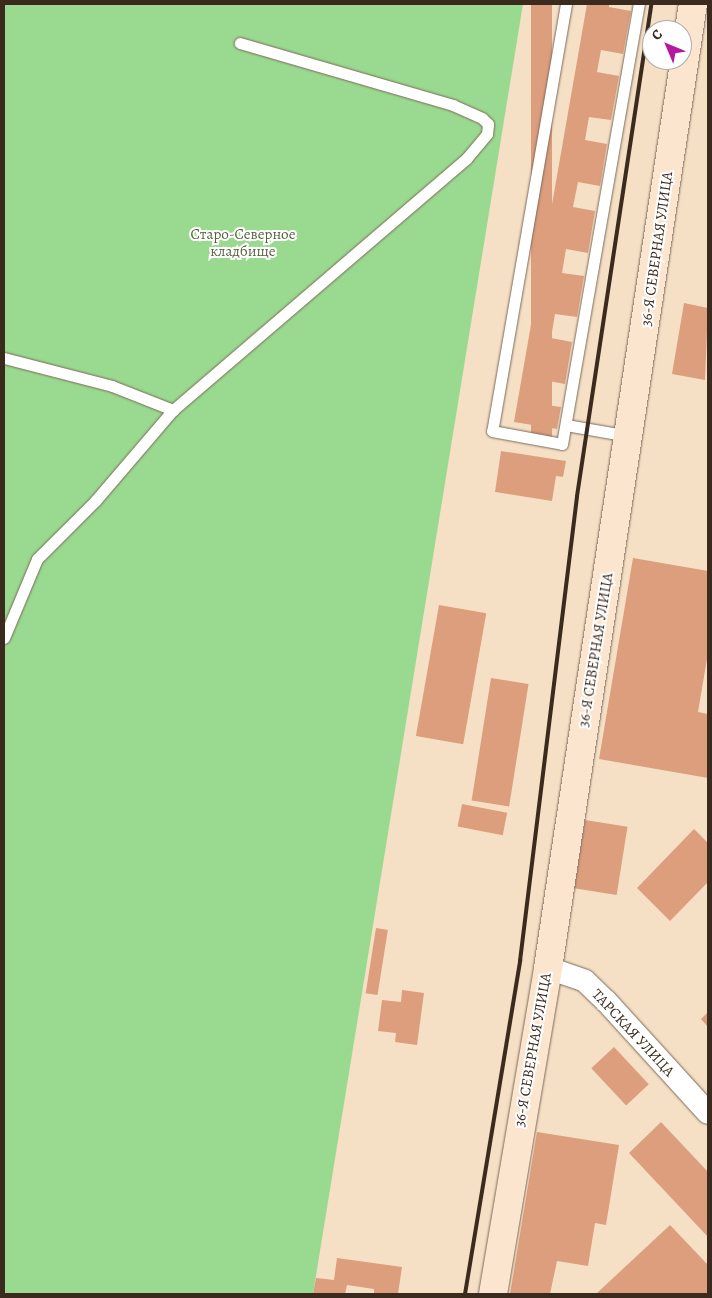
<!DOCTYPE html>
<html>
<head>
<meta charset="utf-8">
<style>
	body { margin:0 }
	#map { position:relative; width:712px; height:1298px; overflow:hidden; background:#f5e0c6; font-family:Alegreya,serif }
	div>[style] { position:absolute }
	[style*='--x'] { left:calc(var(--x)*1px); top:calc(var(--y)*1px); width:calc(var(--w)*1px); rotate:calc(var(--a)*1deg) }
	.green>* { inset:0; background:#9ada90 }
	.building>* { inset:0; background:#dc9e7d; transform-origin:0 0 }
	.roads { filter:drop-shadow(0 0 1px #7c6a59) drop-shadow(0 0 1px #7c6a59) }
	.service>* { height:11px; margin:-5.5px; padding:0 5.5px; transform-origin:5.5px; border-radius:5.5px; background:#fff }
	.minor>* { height:22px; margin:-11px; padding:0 11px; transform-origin:11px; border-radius:11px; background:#fff }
	.secondary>* { height:28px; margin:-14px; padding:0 14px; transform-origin:14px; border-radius:14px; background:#fbe5cf }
	.rail>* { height:4px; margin:-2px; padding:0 2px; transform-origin:2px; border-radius:2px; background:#3b2a1e }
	span { translate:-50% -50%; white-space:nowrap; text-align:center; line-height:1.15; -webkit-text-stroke:4px #fff; paint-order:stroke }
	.park-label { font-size:15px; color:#585f40 }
	.street-label { font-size:15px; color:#3b2a1e }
	.frame { position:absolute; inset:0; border:5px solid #3b2a1e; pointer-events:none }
	.north { position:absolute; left:642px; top:20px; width:50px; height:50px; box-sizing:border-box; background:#fff; border:1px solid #b1aaa5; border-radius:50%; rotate:315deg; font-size:14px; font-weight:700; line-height:20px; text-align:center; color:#3b2a1e }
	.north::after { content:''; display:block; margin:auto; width:18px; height:22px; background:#b5179e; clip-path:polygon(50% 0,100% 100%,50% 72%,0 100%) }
</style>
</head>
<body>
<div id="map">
	<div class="green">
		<div style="clip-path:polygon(4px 4px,523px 4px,313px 1294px,4px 1294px)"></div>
	</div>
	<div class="building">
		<div style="left:531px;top:4px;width:21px;height:434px"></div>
		<div style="clip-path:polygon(587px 4px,609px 4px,609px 7px,631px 11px,623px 54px,601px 50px,597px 72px,619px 76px,611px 120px,589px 117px,585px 140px,607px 144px,600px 186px,578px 182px,573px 207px,595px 211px,588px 253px,566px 249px,562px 273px,584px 276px,577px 317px,555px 314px,551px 338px,572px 342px,565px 384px,543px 380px,539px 404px,561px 407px,557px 429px,514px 422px)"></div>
		<div style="clip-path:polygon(684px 303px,708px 308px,705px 380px,672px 374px)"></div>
		<div style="clip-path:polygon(501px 451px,566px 461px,563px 477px,556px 476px,552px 501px,495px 492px)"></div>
		<div style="clip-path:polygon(633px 558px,708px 571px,708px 653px,698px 712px,708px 714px,708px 778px,599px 759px)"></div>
		<div style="left:439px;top:605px;width:48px;height:133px;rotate:10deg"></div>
		<div style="left:491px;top:678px;width:38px;height:124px;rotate:9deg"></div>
		<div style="left:462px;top:804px;width:46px;height:23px;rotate:11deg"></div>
		<div style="left:585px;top:820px;width:43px;height:69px;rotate:9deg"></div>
		<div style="clip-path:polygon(694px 829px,708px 843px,708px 882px,670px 921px,637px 888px)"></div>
		<div style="left:376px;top:928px;width:12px;height:66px;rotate:9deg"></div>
		<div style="clip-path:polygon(402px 990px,424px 993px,417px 1045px,395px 1042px,396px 1033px,378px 1031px,382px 1000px,401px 1002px)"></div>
		<div style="clip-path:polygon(708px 1012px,708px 1027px,701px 1019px)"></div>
		<div style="left:614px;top:1047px;width:51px;height:31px;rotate:47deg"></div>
		<div style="clip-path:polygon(661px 1122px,708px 1172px,708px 1237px,629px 1153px)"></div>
		<div style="clip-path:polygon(537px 1132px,619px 1145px,606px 1225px,595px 1223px,588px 1266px,557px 1261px,550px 1294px,510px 1294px)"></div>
		<div style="clip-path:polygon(670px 1225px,708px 1265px,708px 1294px,596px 1294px)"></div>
		<div style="clip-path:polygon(337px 1258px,402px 1267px,398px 1294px,374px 1294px,374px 1289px,347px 1285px,345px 1294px,313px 1294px,316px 1278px,334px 1280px)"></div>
	</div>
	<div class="roads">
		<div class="service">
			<div style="--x:566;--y:4;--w:433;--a:99.8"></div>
			<div style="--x:492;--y:431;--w:71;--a:10.5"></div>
			<div style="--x:562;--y:444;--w:447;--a:-80.1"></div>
			<div style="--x:4;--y:358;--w:112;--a:14.5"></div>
			<div style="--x:112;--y:386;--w:66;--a:21.5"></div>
			<div style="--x:566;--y:425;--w:64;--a:9.9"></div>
			<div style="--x:4;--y:638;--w:86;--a:-67.3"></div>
			<div style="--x:37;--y:559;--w:83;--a:-45"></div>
			<div style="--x:96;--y:500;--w:118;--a:-49.5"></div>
			<div style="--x:173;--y:410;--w:386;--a:-40.6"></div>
			<div style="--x:466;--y:159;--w:33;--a:-50"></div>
			<div style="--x:487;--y:134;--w:10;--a:-84"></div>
			<div style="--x:488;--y:124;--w:8;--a:-135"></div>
			<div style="--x:482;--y:118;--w:32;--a:-156"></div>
			<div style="--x:453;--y:105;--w:222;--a:-163.8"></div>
		</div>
		<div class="minor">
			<div style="--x:548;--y:968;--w:39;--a:19"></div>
			<div style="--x:585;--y:981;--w:29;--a:44"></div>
			<div style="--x:606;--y:1001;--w:151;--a:47.7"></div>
		</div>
		<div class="secondary">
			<div style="--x:493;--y:1294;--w:331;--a:-80.4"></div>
			<div style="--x:548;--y:968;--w:975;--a:-81.45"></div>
		</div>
	</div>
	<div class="rail">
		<div style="--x:465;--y:1294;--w:338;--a:-80.6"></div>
		<div style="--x:520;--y:961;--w:468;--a:-83"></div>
		<div style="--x:577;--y:496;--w:498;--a:-81.4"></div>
	</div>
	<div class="park-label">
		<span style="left:243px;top:243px">Старо-Северное<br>кладбище</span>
	</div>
	<div class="street-label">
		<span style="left:657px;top:249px;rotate:-82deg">36-Я СЕВЕРНАЯ УЛИЦА</span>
		<span style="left:596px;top:650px;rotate:-81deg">36-Я СЕВЕРНАЯ УЛИЦА</span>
		<span style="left:633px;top:1033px;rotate:47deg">ТАРСКАЯ УЛИЦА</span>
		<span style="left:533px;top:1050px;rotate:-80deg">36-Я СЕВЕРНАЯ УЛИЦА</span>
	</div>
	<div class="frame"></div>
	<div class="north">С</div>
</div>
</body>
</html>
